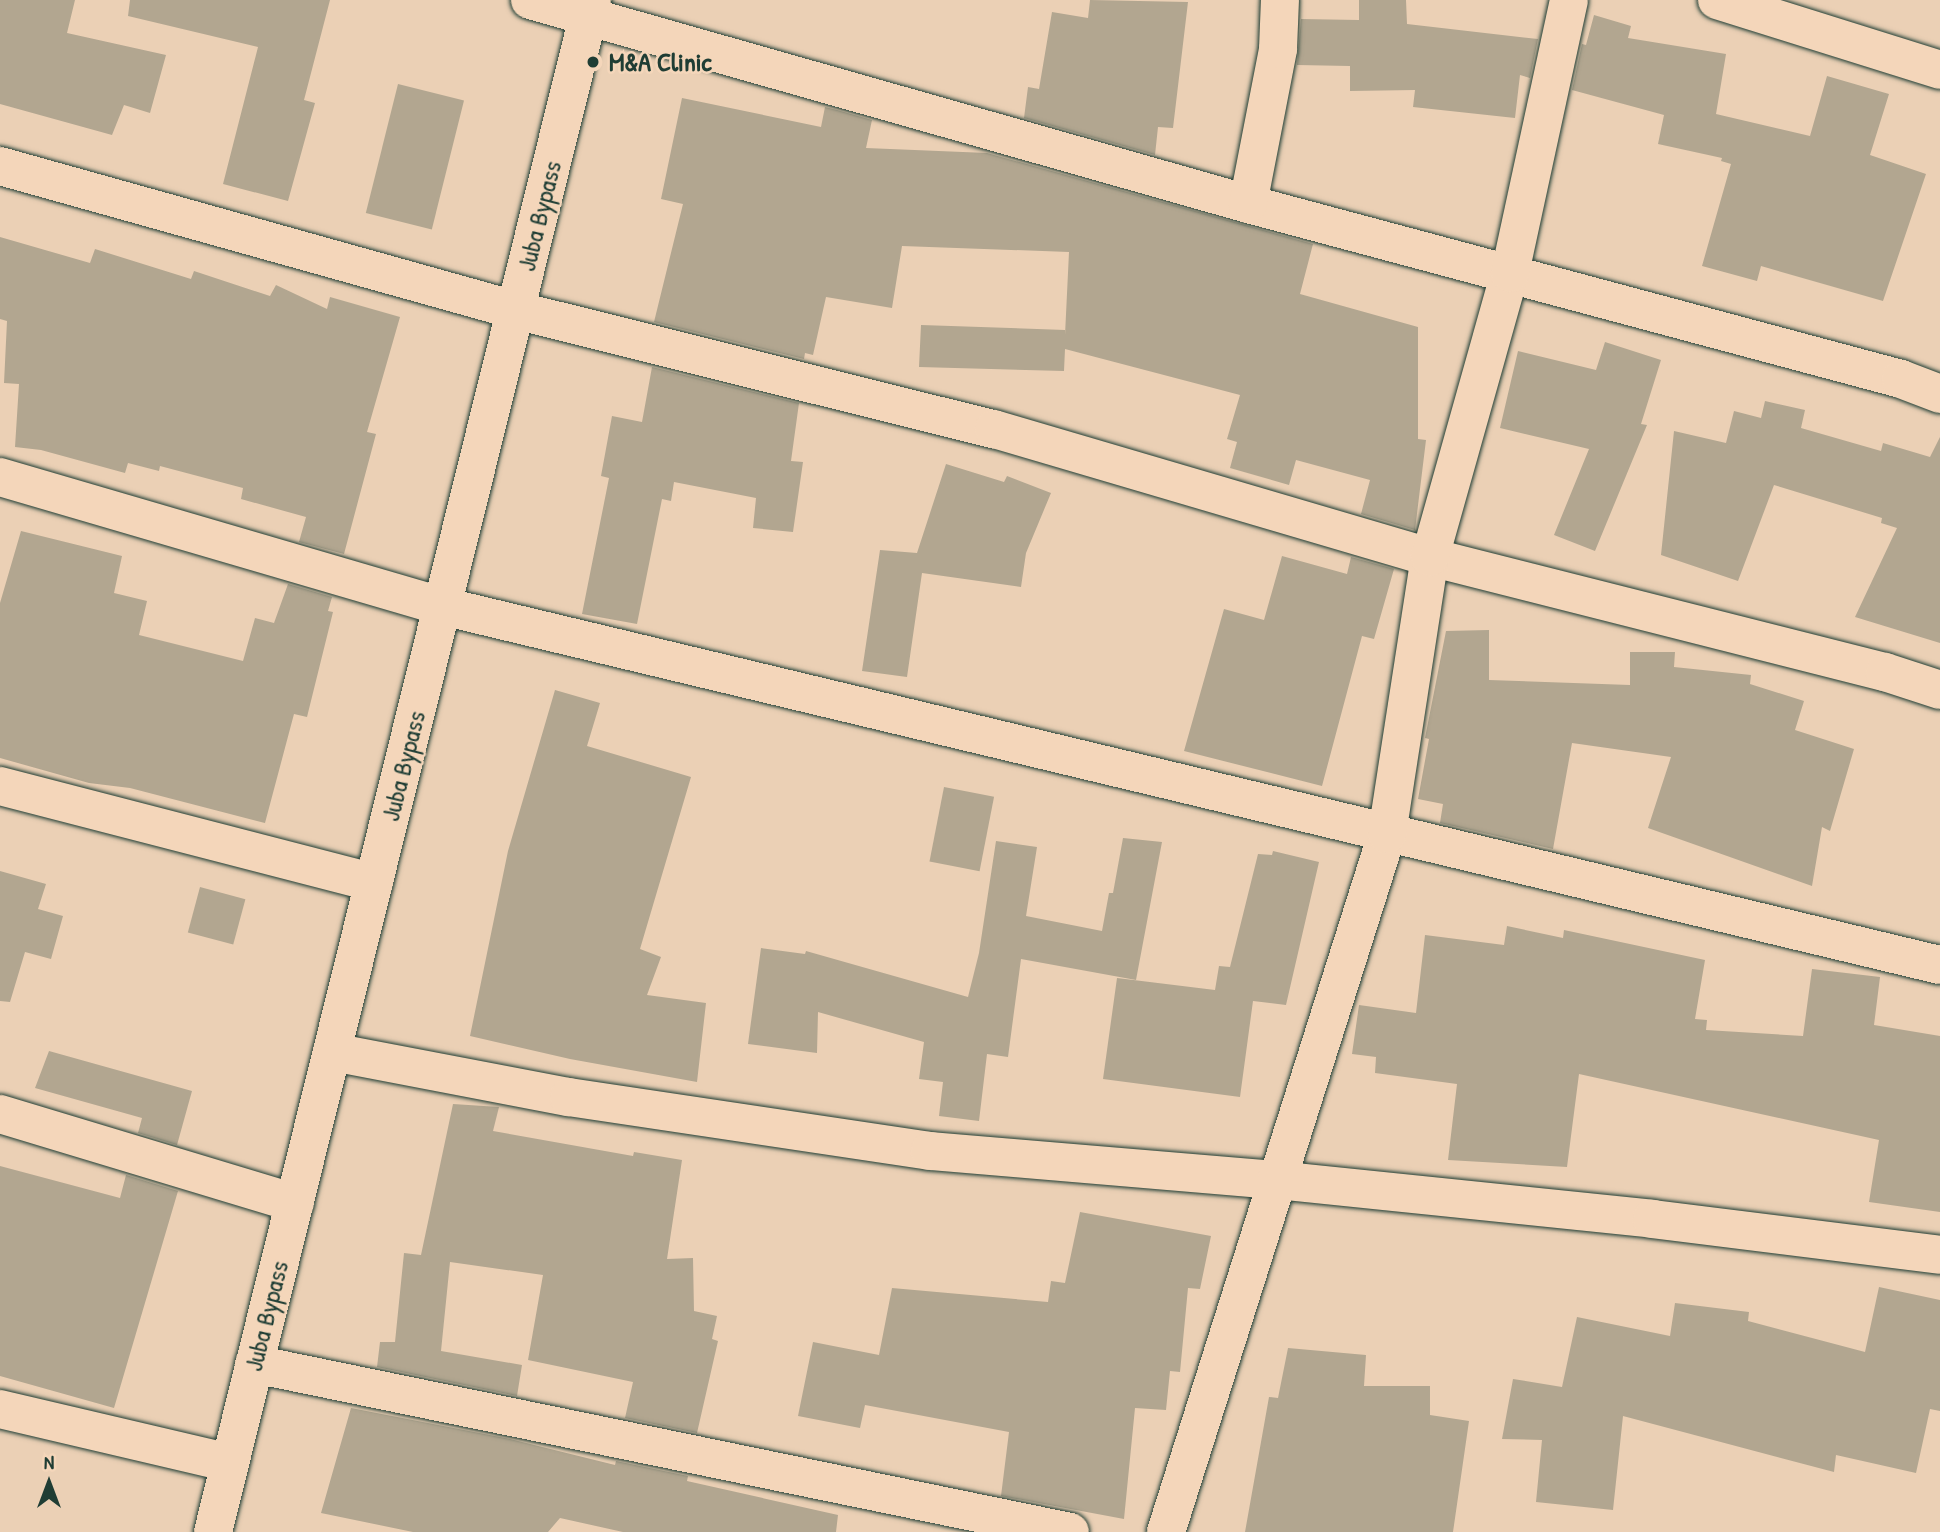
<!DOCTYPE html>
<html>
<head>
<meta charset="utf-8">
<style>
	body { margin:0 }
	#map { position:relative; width:1940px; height:1532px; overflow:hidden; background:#ebd0b5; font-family:"Patrick Hand",sans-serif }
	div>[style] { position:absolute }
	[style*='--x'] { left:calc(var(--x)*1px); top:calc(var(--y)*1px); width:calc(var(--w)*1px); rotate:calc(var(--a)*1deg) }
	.building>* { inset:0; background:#b2a690; transform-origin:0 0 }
	.roads { filter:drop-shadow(0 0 2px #1f3d34) drop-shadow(0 0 2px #1f3d34) }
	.street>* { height:38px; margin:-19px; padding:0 19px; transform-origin:19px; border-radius:19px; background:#f4d6ba }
	.secondary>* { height:38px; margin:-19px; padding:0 19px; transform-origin:19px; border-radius:19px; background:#f4d6ba }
	.dots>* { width:19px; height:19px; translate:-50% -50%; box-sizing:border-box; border:4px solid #f4d6ba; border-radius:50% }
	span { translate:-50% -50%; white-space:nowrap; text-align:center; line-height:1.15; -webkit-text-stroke:5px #f4d6ba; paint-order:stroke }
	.poi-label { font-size:26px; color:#1f3d34; font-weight:700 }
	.left { translate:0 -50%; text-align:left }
	.street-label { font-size:26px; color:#1f3d34 }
	.north { position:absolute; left:14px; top:1448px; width:70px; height:70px; -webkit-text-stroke:5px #f4d6ba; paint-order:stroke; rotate:0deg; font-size:19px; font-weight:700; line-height:28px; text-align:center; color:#1f3d34 }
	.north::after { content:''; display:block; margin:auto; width:24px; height:32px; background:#1f3d34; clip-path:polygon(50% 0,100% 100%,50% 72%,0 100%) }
</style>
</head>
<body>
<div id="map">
	<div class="building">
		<div style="clip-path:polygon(0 0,75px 0,67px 33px,166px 55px,150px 113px,124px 105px,112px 135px,0 104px)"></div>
		<div style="clip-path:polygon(130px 0,330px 0,304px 100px,315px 103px,288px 201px,223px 184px,258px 47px,128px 16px)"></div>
		<div style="clip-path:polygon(1090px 0,1188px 2px,1173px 128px,1158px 127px,1155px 155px,1024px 118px,1028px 87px,1039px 89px,1052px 12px,1088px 18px)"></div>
		<div style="clip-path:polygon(1359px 0,1406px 0,1407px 24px,1538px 39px,1530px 78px,1520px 75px,1515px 118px,1413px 107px,1415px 90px,1350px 91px,1350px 66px,1297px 65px,1301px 19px,1359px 20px)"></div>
		<div style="clip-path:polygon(1594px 15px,1631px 26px,1628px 38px,1726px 54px,1716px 114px,1810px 136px,1827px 76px,1889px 94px,1870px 155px,1926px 174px,1883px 301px,1761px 266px,1757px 281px,1702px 266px,1731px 164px,1721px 161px,1722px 158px,1658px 144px,1664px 115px,1572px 90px,1582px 44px,1586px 45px)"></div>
		<div style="left:398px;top:84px;width:68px;height:133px;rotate:14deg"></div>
		<div style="clip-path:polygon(682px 98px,821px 127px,825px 107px,837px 110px,872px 120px,866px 148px,987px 153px,1313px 244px,1300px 294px,1418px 327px,1418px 439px,1426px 440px,1415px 530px,1361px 514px,1370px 480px,1296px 460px,1289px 485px,1230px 468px,1237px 442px,1227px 439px,1240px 395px,1065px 349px,1064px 371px,919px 367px,921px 325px,1065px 330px,1065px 335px,1069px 252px,902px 246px,892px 308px,826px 297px,813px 355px,805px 353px,804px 359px,654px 322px,683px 204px,661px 199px)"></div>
		<div style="clip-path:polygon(0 237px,90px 263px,95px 249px,191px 279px,194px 271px,270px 296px,276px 285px,327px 309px,330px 297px,400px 317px,367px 432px,376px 434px,344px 554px,299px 542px,306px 517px,241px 499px,243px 488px,160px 466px,159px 471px,128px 463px,125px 473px,41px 450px,15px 447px,19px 384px,4px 383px,7px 321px,0 319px)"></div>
		<div style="clip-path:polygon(1605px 342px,1661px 360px,1641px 424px,1647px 425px,1595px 551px,1554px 535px,1589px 449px,1500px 428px,1518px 351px,1596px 370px)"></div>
		<div style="clip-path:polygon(652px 367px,799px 403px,791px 461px,803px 462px,793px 532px,753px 528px,756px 498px,674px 482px,671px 501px,662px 499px,637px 624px,582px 614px,609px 478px,601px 476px,612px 416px,642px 422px)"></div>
		<div style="clip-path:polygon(1765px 401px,1805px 410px,1801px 428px,1881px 451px,1883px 443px,1930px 457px,1940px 437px,1940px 643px,1855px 617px,1897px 528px,1881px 523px,1882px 518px,1774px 485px,1738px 581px,1661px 555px,1674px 431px,1726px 443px,1734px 411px,1761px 418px)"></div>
		<div style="clip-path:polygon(946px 464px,1004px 482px,1007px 476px,1051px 493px,1026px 553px,1021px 587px,922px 573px,907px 677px,862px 671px,880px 550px,917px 553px)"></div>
		<div style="clip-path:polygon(21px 531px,122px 556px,114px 593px,147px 601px,139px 635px,243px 661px,255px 618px,274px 623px,288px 584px,332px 597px,328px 611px,333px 612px,307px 717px,294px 714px,265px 823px,130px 788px,89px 783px,0 758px,0 603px)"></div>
		<div style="clip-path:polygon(1282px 556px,1347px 574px,1351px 557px,1394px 569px,1374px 639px,1362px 636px,1322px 786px,1184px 751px,1224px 609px,1264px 620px)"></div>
		<div style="clip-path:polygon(1489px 630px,1489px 680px,1630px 685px,1630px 652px,1675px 652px,1674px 667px,1751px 675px,1750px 684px,1804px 701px,1795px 730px,1854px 749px,1830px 831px,1822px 827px,1812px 886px,1648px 828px,1671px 757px,1572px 743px,1553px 849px,1440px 823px,1443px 804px,1418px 799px,1429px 739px,1425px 738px,1446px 631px)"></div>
		<div style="clip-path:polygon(555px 690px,600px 703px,587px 746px,691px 777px,640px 949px,661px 957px,647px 995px,706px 1003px,697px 1082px,570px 1059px,470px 1036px,508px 851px)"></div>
		<div style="left:944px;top:787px;width:51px;height:76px;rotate:11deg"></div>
		<div style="clip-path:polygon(1123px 838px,1162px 842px,1136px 980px,1021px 959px,1008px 1057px,987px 1054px,979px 1121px,939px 1116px,943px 1082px,919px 1079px,924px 1042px,818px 1012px,817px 1053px,748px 1044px,761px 948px,805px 954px,806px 951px,968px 997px,979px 953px,996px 841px,1037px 847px,1026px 916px,1102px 931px,1109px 893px,1113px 893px)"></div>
		<div style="clip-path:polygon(1273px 851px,1319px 862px,1286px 1005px,1253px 1001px,1240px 1097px,1103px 1079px,1117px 978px,1215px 990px,1219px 966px,1230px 967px,1258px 854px,1272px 855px)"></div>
		<div style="clip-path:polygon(0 871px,46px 884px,38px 909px,63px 916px,51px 959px,25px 952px,10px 1002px,0 1001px)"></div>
		<div style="left:200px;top:887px;width:47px;height:47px;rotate:15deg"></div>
		<div style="clip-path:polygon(1507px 926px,1563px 938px,1564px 930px,1705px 960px,1695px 1019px,1707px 1020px,1706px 1030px,1803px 1036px,1812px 969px,1880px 977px,1874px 1025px,1940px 1036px,1940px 1212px,1869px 1202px,1879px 1140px,1579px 1074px,1567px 1167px,1448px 1160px,1457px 1084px,1375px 1073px,1376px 1057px,1352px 1054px,1359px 1005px,1416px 1013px,1425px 935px,1504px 945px)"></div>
		<div style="clip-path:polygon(49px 1051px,192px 1091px,177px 1145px,138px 1133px,142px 1118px,35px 1088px)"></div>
		<div style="clip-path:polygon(453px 1104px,499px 1107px,493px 1131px,633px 1156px,634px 1152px,682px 1160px,667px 1259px,693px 1258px,694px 1311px,717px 1316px,712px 1339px,718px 1341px,697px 1433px,625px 1418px,633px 1382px,528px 1360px,543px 1275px,450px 1262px,441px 1351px,522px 1365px,517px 1396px,377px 1367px,380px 1342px,395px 1342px,404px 1253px,421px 1255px)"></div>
		<div style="clip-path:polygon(0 1166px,120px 1198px,126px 1175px,178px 1191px,114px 1408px,0 1376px)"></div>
		<div style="clip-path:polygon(1080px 1212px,1211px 1236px,1200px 1289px,1188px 1288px,1180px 1372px,1170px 1371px,1166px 1410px,1135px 1408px,1124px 1519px,1001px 1496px,1009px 1432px,865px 1405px,860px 1428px,798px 1416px,813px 1342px,879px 1355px,892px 1288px,1048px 1302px,1051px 1281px,1065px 1283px)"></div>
		<div style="clip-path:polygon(1879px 1287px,1940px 1300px,1940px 1411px,1930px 1409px,1916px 1473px,1836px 1455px,1834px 1472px,1623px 1416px,1613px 1510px,1536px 1502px,1542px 1440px,1502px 1439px,1513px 1379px,1562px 1387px,1577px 1317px,1670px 1336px,1675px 1303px,1749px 1312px,1748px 1321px,1865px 1352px)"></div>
		<div style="clip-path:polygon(1288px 1348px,1366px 1355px,1364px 1386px,1430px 1386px,1430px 1415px,1469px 1421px,1453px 1532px,1245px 1532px,1269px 1397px,1278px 1398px)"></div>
		<div style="clip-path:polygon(351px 1408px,510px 1439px,615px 1465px,616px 1461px,688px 1476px,687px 1481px,838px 1515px,836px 1532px,623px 1532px,560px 1518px,548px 1532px,413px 1532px,321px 1513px)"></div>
	</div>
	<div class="roads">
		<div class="street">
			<div style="--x:530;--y:0;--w:746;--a:15.86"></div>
			<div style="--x:1248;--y:204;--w:676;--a:15"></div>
			<div style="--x:1901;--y:379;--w:42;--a:21"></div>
			<div style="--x:1717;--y:0;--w:234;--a:17.4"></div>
			<div style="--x:0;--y:166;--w:535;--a:15.62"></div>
			<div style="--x:515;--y:310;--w:494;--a:14"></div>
			<div style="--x:994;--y:429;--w:454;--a:16.4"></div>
			<div style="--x:1430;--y:557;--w:469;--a:14.2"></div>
			<div style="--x:1885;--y:672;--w:58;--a:18.1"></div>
			<div style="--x:1248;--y:204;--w:158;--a:-79"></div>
			<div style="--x:1278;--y:49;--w:49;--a:-87.7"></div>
			<div style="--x:0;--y:477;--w:460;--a:16.3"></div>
			<div style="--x:442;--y:606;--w:1540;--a:13.48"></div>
			<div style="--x:0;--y:786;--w:386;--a:14.5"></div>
			<div style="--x:332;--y:1052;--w:241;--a:10.8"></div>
			<div style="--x:569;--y:1097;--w:365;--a:8.5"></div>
			<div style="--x:930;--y:1151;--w:348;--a:4.8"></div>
			<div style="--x:1277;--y:1180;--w:377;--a:5.9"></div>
			<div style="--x:1652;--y:1219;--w:290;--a:7.1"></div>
			<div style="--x:0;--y:1114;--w:308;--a:16.8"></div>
			<div style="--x:254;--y:1364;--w:833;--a:11.63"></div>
			<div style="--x:0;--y:1409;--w:236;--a:13.2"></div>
			<div style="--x:1166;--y:1532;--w:732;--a:-72.43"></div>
			<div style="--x:1387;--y:834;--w:280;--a:-81.2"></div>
			<div style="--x:1430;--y:557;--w:295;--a:-74.3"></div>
			<div style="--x:1510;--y:273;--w:279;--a:-77.8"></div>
		</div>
		<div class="secondary">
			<div style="--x:213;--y:1532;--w:1578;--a:-76.1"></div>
		</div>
	</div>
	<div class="dots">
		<div style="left:593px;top:62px;background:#1f3d34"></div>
	</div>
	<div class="poi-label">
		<span class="left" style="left:609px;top:62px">M&amp;A Clinic</span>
	</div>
	<div class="street-label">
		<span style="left:539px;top:216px;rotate:-76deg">Juba Bypass</span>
		<span style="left:403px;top:766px;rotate:-76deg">Juba Bypass</span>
		<span style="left:266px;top:1316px;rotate:-76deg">Juba Bypass</span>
	</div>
	<div class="north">N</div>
</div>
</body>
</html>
